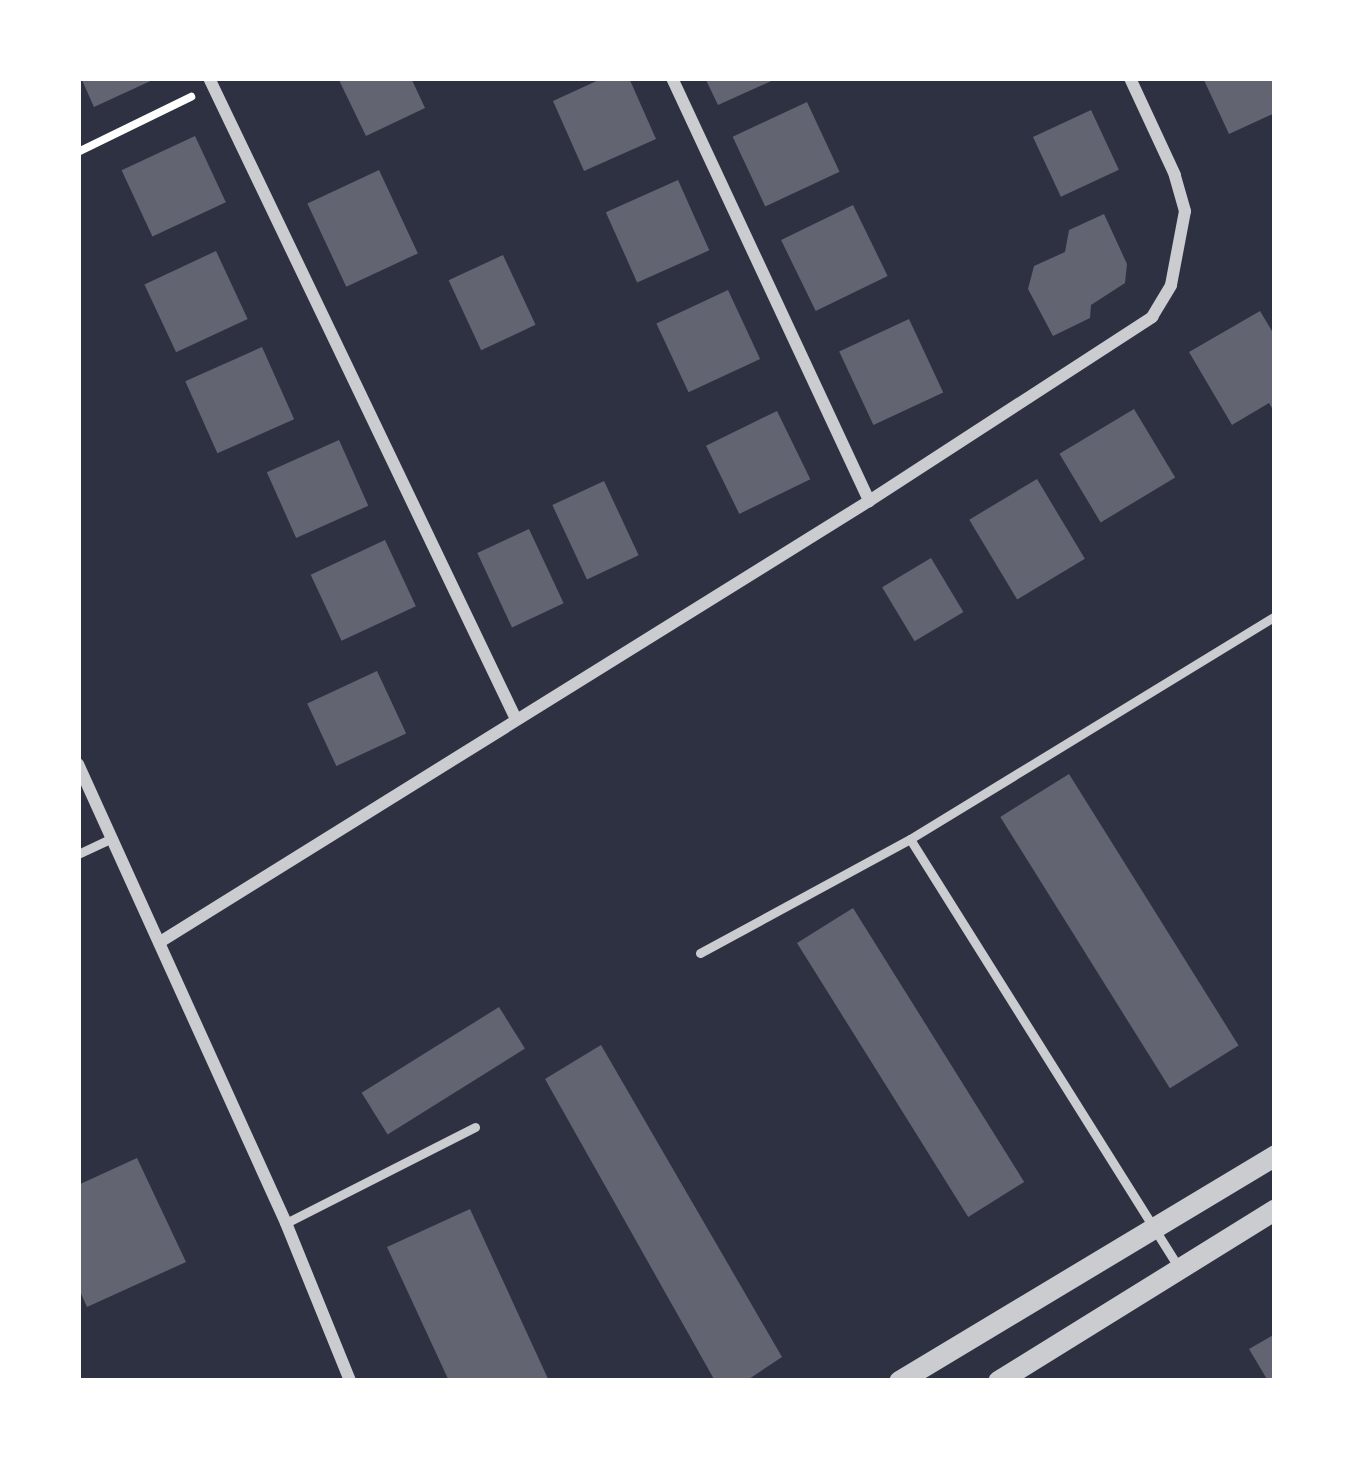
<!DOCTYPE html>
<html>
<head>
<meta charset="utf-8">
<style>
	body { margin:0 }
	#map { position:relative; width:1353px; height:1459px; overflow:hidden; background:#2d3142; font-family:"Titillium Web",sans-serif }
	div>[style] { position:absolute }
	[style*='--x'] { left:calc(var(--x)*1px); top:calc(var(--y)*1px); width:calc(var(--w)*1px); rotate:calc(var(--a)*1deg) }
	.building>* { inset:0; background:#626471; transform-origin:0 0 }
	.path>* { height:8px; margin:-4px; padding:0 4px; transform-origin:4px; border-radius:4px; background:#fff }
	.service>* { height:9px; margin:-4.5px; padding:0 4.5px; transform-origin:4.5px; border-radius:4.5px; background:#caccd0 }
	.minor>* { height:12px; margin:-6px; padding:0 6px; transform-origin:6px; border-radius:6px; background:#caccd0 }
	.tertiary>* { height:21px; margin:-10.5px; padding:0 10.5px; transform-origin:10.5px; border-radius:10.5px; background:#caccd0 }
	span { translate:-50% -50%; white-space:nowrap; text-align:center; line-height:1.15; -webkit-text-stroke:9px #fff; paint-order:stroke }
	.frame { position:absolute; inset:0; border:81px solid #fff; pointer-events:none }
</style>
</head>
<body>
<div id="map">
	<div class="building">
		<div style="clip-path:polygon(81px 78px,157px 78px,94px 107px)"></div>
		<div style="clip-path:polygon(338px 78px,411px 78px,425px 108px,366px 136px)"></div>
		<div style="clip-path:polygon(603px 78px,629px 78px,656px 139px,584px 171px,553px 101px)"></div>
		<div style="clip-path:polygon(705px 78px,778px 78px,718px 105px)"></div>
		<div style="clip-path:polygon(1203px 78px,1275px 78px,1275px 113px,1229px 134px)"></div>
		<div style="left:807px;top:102px;width:77px;height:82px;rotate:65deg"></div>
		<div style="left:1091px;top:110px;width:66px;height:64px;rotate:65deg"></div>
		<div style="left:195px;top:136px;width:73px;height:81px;rotate:65deg"></div>
		<div style="left:379px;top:170px;width:92px;height:79px;rotate:65deg"></div>
		<div style="left:678px;top:180px;width:77px;height:79px;rotate:66deg"></div>
		<div style="left:853px;top:205px;width:79px;height:80px;rotate:64deg"></div>
		<div style="clip-path:polygon(1104px 214px,1127px 264px,1125px 283px,1091px 305px,1090px 318px,1053px 336px,1028px 289px,1034px 266px,1065px 252px,1069px 230px)"></div>
		<div style="left:216px;top:251px;width:75px;height:79px;rotate:65deg"></div>
		<div style="left:503px;top:255px;width:77px;height:60px;rotate:65deg"></div>
		<div style="left:728px;top:290px;width:76px;height:79px;rotate:65deg"></div>
		<div style="clip-path:polygon(1260px 311px,1275px 336px,1275px 413px,1269px 403px,1232px 425px,1189px 352px)"></div>
		<div style="left:909px;top:319px;width:81px;height:77px;rotate:65deg"></div>
		<div style="left:262px;top:347px;width:79px;height:84px;rotate:66deg"></div>
		<div style="left:1134px;top:409px;width:80px;height:87px;rotate:59deg"></div>
		<div style="left:777px;top:411px;width:76px;height:79px;rotate:64deg"></div>
		<div style="left:339px;top:440px;width:72px;height:79px;rotate:66deg"></div>
		<div style="left:1037px;top:479px;width:93px;height:79px;rotate:59deg"></div>
		<div style="left:604px;top:481px;width:82px;height:57px;rotate:65deg"></div>
		<div style="left:529px;top:529px;width:82px;height:57px;rotate:65deg"></div>
		<div style="left:385px;top:540px;width:73px;height:82px;rotate:65deg"></div>
		<div style="left:931px;top:558px;width:63px;height:57px;rotate:59deg"></div>
		<div style="left:377px;top:671px;width:69px;height:77px;rotate:65deg"></div>
		<div style="left:1069px;top:774px;width:320px;height:81px;rotate:58deg"></div>
		<div style="left:853px;top:908px;width:323px;height:66px;rotate:58deg"></div>
		<div style="left:499px;top:1007px;width:49px;height:162px;rotate:58deg"></div>
		<div style="clip-path:polygon(601px 1045px,782px 1357px,746px 1381px,715px 1381px,545px 1079px)"></div>
		<div style="clip-path:polygon(137px 1158px,186px 1262px,87px 1307px,78px 1287px,78px 1185px)"></div>
		<div style="clip-path:polygon(470px 1209px,549px 1381px,449px 1381px,387px 1247px)"></div>
		<div style="clip-path:polygon(1275px 1334px,1275px 1381px,1268px 1381px,1249px 1349px)"></div>
	</div>
	<div class="path">
		<div style="--x:78;--y:152;--w:126;--a:-26"></div>
	</div>
	<div class="service">
		<div style="--x:78;--y:854;--w:38;--a:-25"></div>
		<div style="--x:700;--y:953;--w:239;--a:-28.5"></div>
		<div style="--x:286;--y:1223;--w:212;--a:-26.9"></div>
		<div style="--x:1179;--y:1268;--w:506;--a:-122.09"></div>
		<div style="--x:910;--y:839;--w:428;--a:-31.4"></div>
	</div>
	<div class="minor">
		<div style="--x:209;--y:78;--w:708;--a:64.41"></div>
		<div style="--x:672;--y:78;--w:467;--a:65"></div>
		<div style="--x:78;--y:764;--w:504;--a:65.62"></div>
		<div style="--x:286;--y:1223;--w:170;--a:67.9"></div>
		<div style="--x:160;--y:942;--w:835;--a:-31.88"></div>
		<div style="--x:869;--y:501;--w:338;--a:-33"></div>
		<div style="--x:1152;--y:317;--w:37;--a:-59"></div>
		<div style="--x:1171;--y:285;--w:75;--a:-79.3"></div>
		<div style="--x:1185;--y:211;--w:37;--a:-106"></div>
		<div style="--x:1175;--y:175;--w:107;--a:-114.9"></div>
	</div>
	<div class="tertiary">
		<div style="--x:899;--y:1381;--w:439;--a:-31"></div>
		<div style="--x:998;--y:1381;--w:326;--a:-31.8"></div>
	</div>
	<div class="frame"></div>
</div>
</body>
</html>
